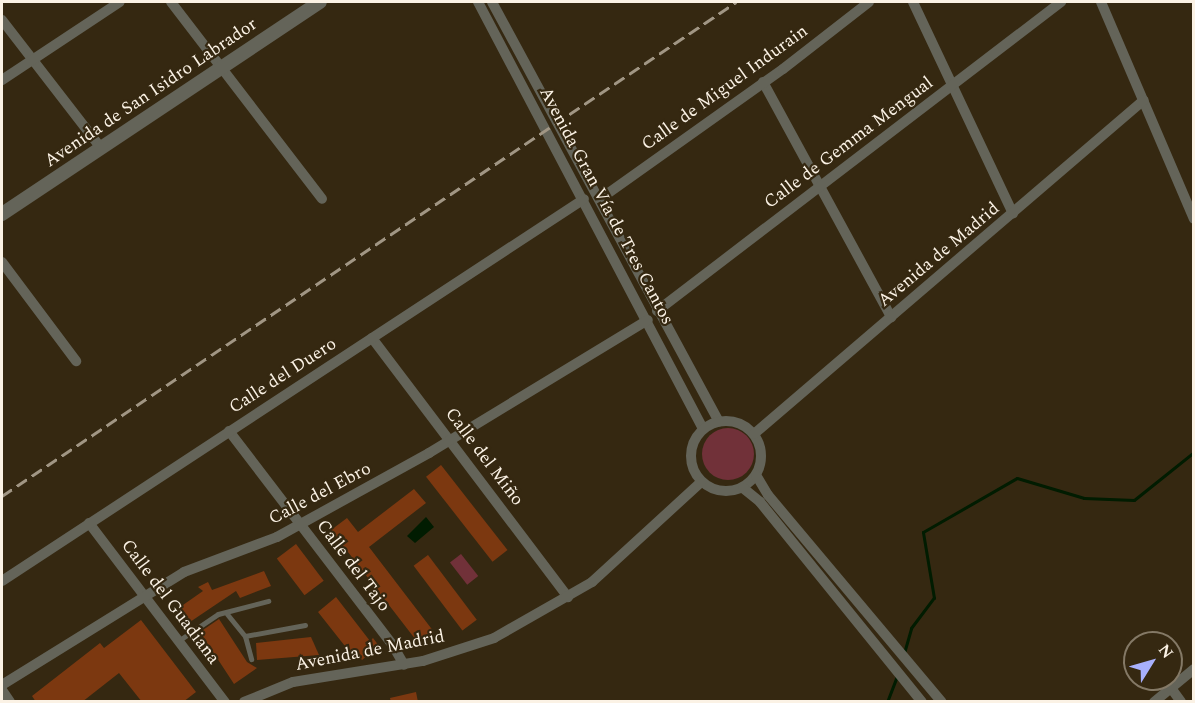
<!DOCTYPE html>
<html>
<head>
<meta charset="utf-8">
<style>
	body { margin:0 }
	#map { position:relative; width:1195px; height:703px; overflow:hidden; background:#352811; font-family:Spectral,serif }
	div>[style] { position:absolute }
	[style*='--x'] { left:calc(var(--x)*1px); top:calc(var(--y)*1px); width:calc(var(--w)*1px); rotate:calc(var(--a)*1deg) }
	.green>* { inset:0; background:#713139; transform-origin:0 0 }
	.round { border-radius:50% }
	.water>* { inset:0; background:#011c01 }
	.stream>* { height:3px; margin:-1.5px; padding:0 1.5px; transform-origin:1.5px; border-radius:1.5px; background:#011c01 }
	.building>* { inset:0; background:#7c3810; transform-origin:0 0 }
	.service>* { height:5px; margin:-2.5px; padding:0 2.5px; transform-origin:2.5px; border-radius:2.5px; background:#646459 }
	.minor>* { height:10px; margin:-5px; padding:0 5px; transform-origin:5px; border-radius:5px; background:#646459 }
	.minor>.ring { margin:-5px; padding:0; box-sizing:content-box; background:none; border:10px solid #646459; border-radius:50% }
	.tertiary>* { height:14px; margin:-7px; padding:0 7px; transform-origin:7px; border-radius:7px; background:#646459 }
	.rail>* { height:3px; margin-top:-1.5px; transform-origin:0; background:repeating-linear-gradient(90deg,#a19684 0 12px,transparent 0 18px) }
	span { translate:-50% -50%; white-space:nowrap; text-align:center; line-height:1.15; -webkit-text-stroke:4.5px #352811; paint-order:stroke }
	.street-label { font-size:18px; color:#fbf2e5 }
	.frame { position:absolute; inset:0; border:3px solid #fbf2e5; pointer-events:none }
	.north { position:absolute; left:1123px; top:631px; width:60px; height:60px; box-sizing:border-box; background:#352811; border:2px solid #847966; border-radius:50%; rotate:53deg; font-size:16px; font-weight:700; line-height:24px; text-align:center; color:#fbf2e5 }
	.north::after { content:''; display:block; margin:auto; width:21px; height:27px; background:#a8b0fc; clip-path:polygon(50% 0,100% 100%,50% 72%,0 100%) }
</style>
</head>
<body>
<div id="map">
	<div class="green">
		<div class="round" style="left:702px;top:428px;width:52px;height:52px"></div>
		<div style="left:461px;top:554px;width:28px;height:14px;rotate:52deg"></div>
	</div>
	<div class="water">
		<div style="clip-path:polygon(426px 517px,434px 527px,415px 543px,407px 536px)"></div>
	</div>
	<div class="stream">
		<div style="--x:904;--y:653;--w:26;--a:-74"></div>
		<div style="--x:911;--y:628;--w:38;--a:-53"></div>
		<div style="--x:934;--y:598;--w:67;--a:-99.5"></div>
		<div style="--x:923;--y:532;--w:108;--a:-29.9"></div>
		<div style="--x:1017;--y:478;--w:70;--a:16.6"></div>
		<div style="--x:1084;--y:498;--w:50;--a:2.3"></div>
		<div style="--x:1134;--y:500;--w:77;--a:-38.7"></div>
		<div style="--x:887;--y:702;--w:28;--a:-69"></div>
	</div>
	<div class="building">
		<div style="left:441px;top:465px;width:108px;height:19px;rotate:52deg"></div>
		<div style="clip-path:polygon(414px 489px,426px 503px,369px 547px,434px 632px,419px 644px,331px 530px,347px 518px,358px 532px)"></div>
		<div style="left:296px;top:544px;width:46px;height:24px;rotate:53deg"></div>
		<div style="left:428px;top:555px;width:81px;height:18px;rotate:53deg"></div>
		<div style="clip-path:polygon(264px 571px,271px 586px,240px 598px,236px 591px,184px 626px,173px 612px,203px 591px,198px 587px,208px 582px,212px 590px)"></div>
		<div style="clip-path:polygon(336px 597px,370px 641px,373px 638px,379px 646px,362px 660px,356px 652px,352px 655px,318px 612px)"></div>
		<div style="clip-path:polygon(219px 619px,247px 662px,257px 668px,234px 684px,200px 632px)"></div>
		<div style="clip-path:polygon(141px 620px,196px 692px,183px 702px,142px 702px,119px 673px,82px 702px,36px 702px,32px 696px,100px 643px,104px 648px)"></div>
		<div style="clip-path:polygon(311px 637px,319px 655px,257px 660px,256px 643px)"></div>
		<div style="clip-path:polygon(416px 692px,418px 702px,391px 702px,390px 698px)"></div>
	</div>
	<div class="service">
		<div style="--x:227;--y:614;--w:28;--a:51"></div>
		<div style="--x:245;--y:636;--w:24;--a:75"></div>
		<div style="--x:245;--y:636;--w:61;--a:-10.4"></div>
		<div style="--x:178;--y:641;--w:48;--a:-34"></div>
		<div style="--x:218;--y:614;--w:52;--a:-14.6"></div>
	</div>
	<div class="minor">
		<div style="--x:171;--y:2;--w:248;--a:52.5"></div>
		<div style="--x:478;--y:2;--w:482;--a:62.2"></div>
		<div style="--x:492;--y:2;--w:477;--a:61.6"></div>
		<div style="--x:913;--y:2;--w:234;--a:64.7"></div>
		<div style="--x:1101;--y:2;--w:236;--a:66.8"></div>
		<div style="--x:2;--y:20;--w:162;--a:52.3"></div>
		<div style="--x:2;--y:80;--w:141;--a:-33.5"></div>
		<div style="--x:763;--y:82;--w:268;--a:61.4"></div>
		<div style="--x:600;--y:199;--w:224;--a:-35.4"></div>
		<div style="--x:783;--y:69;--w:109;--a:-37.9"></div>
		<div style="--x:2;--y:262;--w:124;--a:53.2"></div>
		<div style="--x:657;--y:311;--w:509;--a:-37.41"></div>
		<div style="--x:372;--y:338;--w:325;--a:52.9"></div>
		<div class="ring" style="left:691px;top:421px;width:60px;height:60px"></div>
		<div style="--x:229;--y:431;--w:268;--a:52.6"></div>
		<div style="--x:392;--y:644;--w:24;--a:60"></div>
		<div style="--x:754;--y:434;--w:513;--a:-40.58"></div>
		<div style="--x:756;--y:475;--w:23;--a:59"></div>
		<div style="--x:768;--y:495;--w:270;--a:50"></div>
		<div style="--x:743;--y:488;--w:22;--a:39"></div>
		<div style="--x:760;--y:502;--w:257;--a:51"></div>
		<div style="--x:89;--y:523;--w:225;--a:52.8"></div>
		<div style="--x:2;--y:581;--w:696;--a:-33.28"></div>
		<div style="--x:2;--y:685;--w:214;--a:-31.8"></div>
		<div style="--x:184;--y:572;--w:99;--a:-20.6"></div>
		<div style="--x:277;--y:537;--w:174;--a:-28.9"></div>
		<div style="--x:429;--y:453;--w:256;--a:-31.3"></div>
		<div style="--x:1171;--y:688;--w:17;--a:54"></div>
		<div style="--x:2;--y:690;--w:14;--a:56"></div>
		<div style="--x:244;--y:702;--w:53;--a:-22.2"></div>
		<div style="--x:293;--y:682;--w:132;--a:-9.2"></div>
		<div style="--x:423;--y:661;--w:75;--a:-17.9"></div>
		<div style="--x:494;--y:638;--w:113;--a:-29.7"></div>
		<div style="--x:592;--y:582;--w:148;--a:-42.5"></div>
		<div style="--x:1154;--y:702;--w:52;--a:-39.5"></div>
	</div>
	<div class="tertiary">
		<div style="--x:2;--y:214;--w:382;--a:-33.7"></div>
	</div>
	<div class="rail">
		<div style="--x:2;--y:496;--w:885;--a:-33.94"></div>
	</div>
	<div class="street-label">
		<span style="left:725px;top:88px;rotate:-36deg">Calle de Miguel Indurain</span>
		<span style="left:151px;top:93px;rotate:-34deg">Avenida de San Isidro Labrador</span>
		<span style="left:849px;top:143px;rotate:-37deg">Calle de Gemma Mengual</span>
		<span style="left:606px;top:206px;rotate:62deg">Avenida Gran Vía de Tres Cantos</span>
		<span style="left:939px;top:255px;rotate:-40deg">Avenida de Madrid</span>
		<span style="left:283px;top:376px;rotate:-33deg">Calle del Duero</span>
		<span style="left:484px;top:457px;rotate:53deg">Calle del Miño</span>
		<span style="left:320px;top:494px;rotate:-28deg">Calle del Ebro</span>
		<span style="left:353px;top:566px;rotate:53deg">Calle del Tajo</span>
		<span style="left:170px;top:602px;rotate:53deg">Calle del Guadiana</span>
		<span style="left:370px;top:651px;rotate:-11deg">Avenida de Madrid</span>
	</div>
	<div class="frame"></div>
	<div class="north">N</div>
</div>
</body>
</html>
